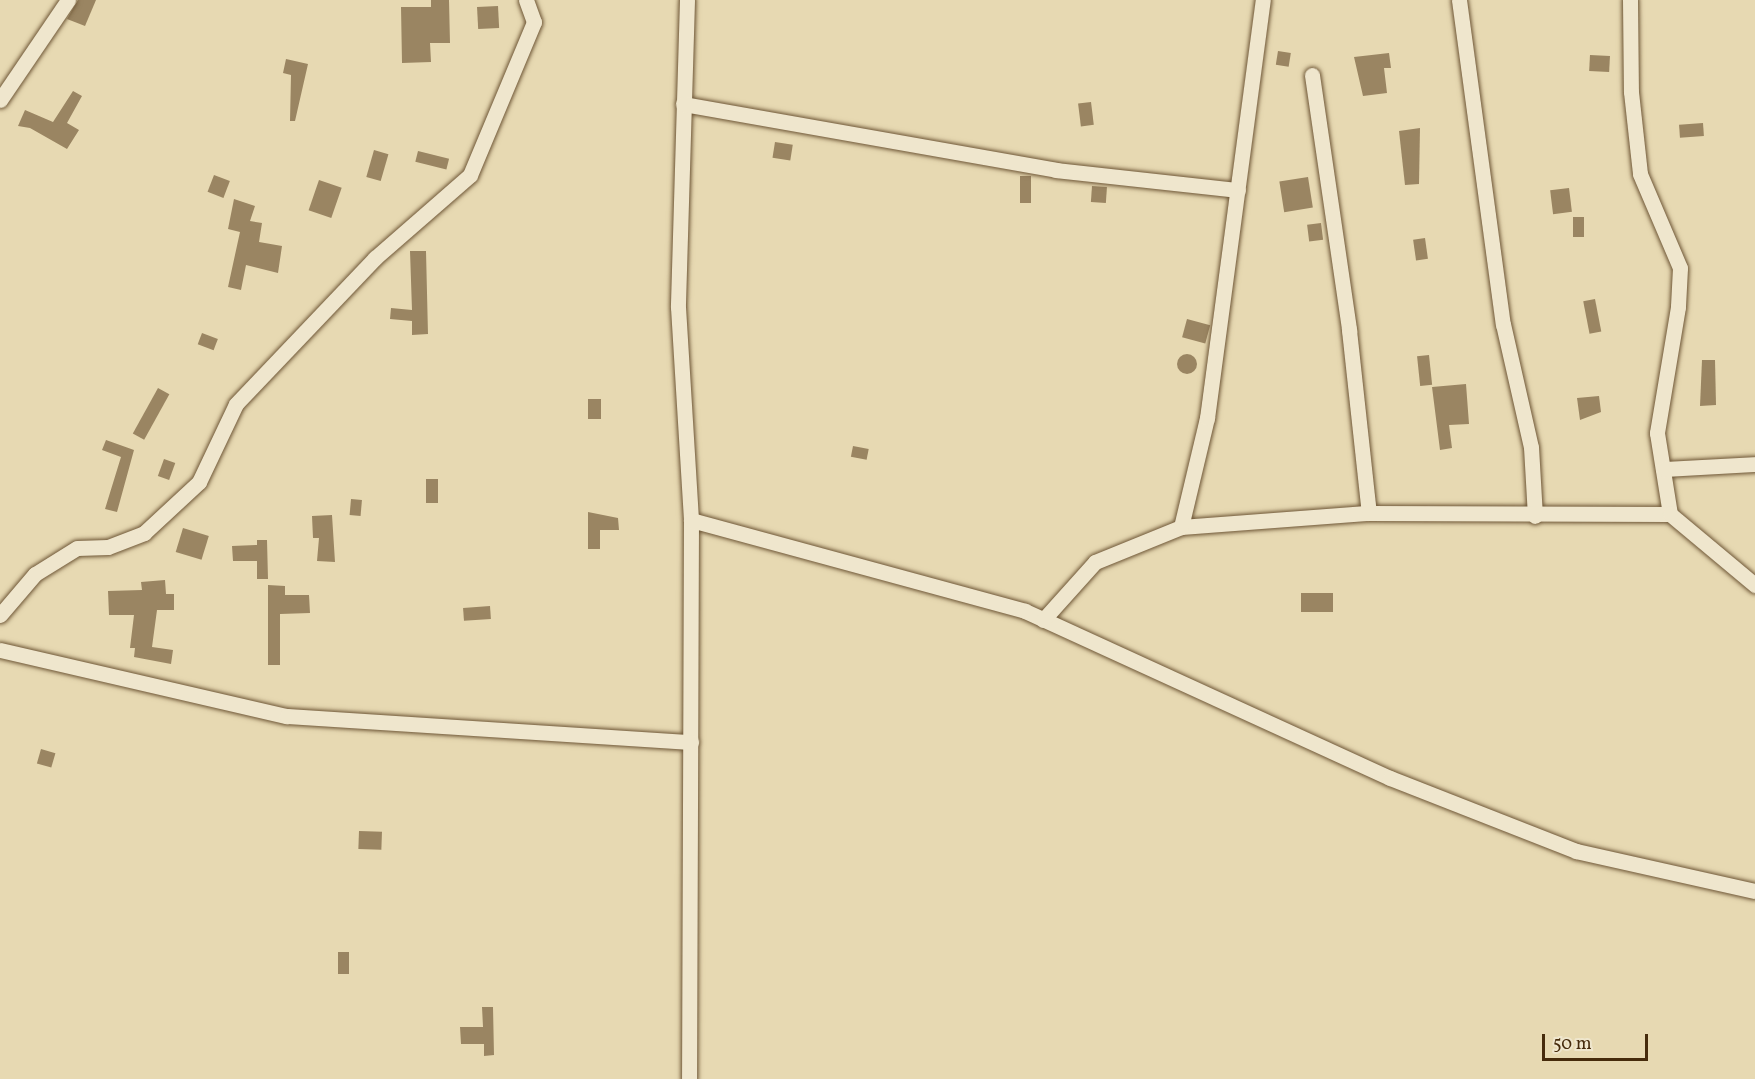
<!DOCTYPE html>
<html>
<head>
<meta charset="utf-8">
<style>
	body { margin:0 }
	#map { position:relative; width:1755px; height:1079px; overflow:hidden; background:#e7d9b2; font-family:Vollkorn,serif }
	div>[style] { position:absolute }
	[style*='--x'] { left:calc(var(--x)*1px); top:calc(var(--y)*1px); width:calc(var(--w)*1px); rotate:calc(var(--a)*1deg) }
	.building>* { inset:0; background:#9a8562; transform-origin:0 0 }
	.round { border-radius:50% }
	.roads { filter:drop-shadow(0 0 2px #6e5636) drop-shadow(0 0 2px #6e5636) }
	.street>* { height:15px; margin:-7.5px; padding:0 7.5px; transform-origin:7.5px; border-radius:7.5px; background:#efe6cd }
	span { translate:-50% -50%; white-space:nowrap; text-align:center; line-height:1.15; -webkit-text-stroke:5px #efe6cd; paint-order:stroke }
	.scale { position:absolute; left:1542px; top:1034px; width:106px; height:27px; box-sizing:border-box; border:3px solid #462b0c; border-top:0; padding-left:8px; font-size:18px; line-height:21px; white-space:nowrap; color:#462b0c; -webkit-text-stroke:4px #efe6cd; paint-order:stroke }
</style>
</head>
<body>
<div id="map">
	<div class="building">
		<div style="clip-path:polygon(78px 0,96px 0,85px 26px,67px 19px)"></div>
		<div style="clip-path:polygon(431px 0,449px 0,450px 43px,430px 43px,431px 62px,402px 63px,401px 7px,431px 7px)"></div>
		<div style="left:498px;top:6px;width:22px;height:21px;rotate:87deg"></div>
		<div style="left:1278px;top:51px;width:13px;height:14px;rotate:9deg"></div>
		<div style="clip-path:polygon(1389px 53px,1391px 68px,1384px 68px,1387px 93px,1363px 96px,1354px 57px)"></div>
		<div style="left:1590px;top:55px;width:20px;height:16px;rotate:3deg"></div>
		<div style="clip-path:polygon(286px 59px,308px 64px,295px 121px,290px 121px,291px 75px,283px 73px)"></div>
		<div style="clip-path:polygon(73px 91px,82px 96px,67px 123px,79px 130px,67px 149px,30px 128px,18px 126px,25px 110px,53px 122px)"></div>
		<div style="left:1091px;top:102px;width:23px;height:13px;rotate:83deg"></div>
		<div style="left:1703px;top:123px;width:13px;height:24px;rotate:86deg"></div>
		<div style="clip-path:polygon(1420px 128px,1419px 184px,1405px 185px,1399px 131px)"></div>
		<div style="left:775px;top:142px;width:18px;height:16px;rotate:9deg"></div>
		<div style="left:374px;top:150px;width:15px;height:28px;rotate:16deg"></div>
		<div style="left:418px;top:151px;width:32px;height:11px;rotate:14deg"></div>
		<div style="left:214px;top:175px;width:17px;height:18px;rotate:21deg"></div>
		<div style="left:1020px;top:176px;width:11px;height:27px"></div>
		<div style="left:1308px;top:177px;width:31px;height:29px;rotate:81deg"></div>
		<div style="left:319px;top:180px;width:24px;height:32px;rotate:19deg"></div>
		<div style="left:1092px;top:186px;width:15px;height:16px;rotate:4deg"></div>
		<div style="left:1569px;top:188px;width:24px;height:19px;rotate:83deg"></div>
		<div style="clip-path:polygon(234px 199px,255px 206px,250px 221px,262px 223px,259px 242px,282px 246px,278px 273px,246px 265px,241px 290px,228px 287px,240px 232px,228px 229px)"></div>
		<div style="left:1573px;top:217px;width:11px;height:20px"></div>
		<div style="left:1321px;top:223px;width:17px;height:14px;rotate:83deg"></div>
		<div style="left:1425px;top:238px;width:21px;height:12px;rotate:82deg"></div>
		<div style="clip-path:polygon(410px 251px,426px 251px,428px 334px,412px 335px,412px 321px,390px 319px,391px 308px,412px 310px)"></div>
		<div style="left:1595px;top:299px;width:33px;height:12px;rotate:79deg"></div>
		<div style="left:1187px;top:319px;width:24px;height:19px;rotate:15deg"></div>
		<div style="left:202px;top:333px;width:17px;height:12px;rotate:21deg"></div>
		<div class="round" style="left:1177px;top:354px;width:20px;height:20px"></div>
		<div style="left:1429px;top:355px;width:30px;height:12px;rotate:84deg"></div>
		<div style="clip-path:polygon(1702px 360px,1715px 360px,1716px 405px,1700px 406px)"></div>
		<div style="clip-path:polygon(1466px 384px,1469px 424px,1449px 425px,1452px 448px,1440px 450px,1432px 387px)"></div>
		<div style="left:158px;top:388px;width:13px;height:52px;rotate:29deg"></div>
		<div style="clip-path:polygon(1599px 396px,1601px 412px,1580px 420px,1577px 398px)"></div>
		<div style="left:588px;top:399px;width:13px;height:20px"></div>
		<div style="clip-path:polygon(106px 440px,134px 450px,117px 512px,105px 509px,121px 457px,102px 450px)"></div>
		<div style="left:853px;top:446px;width:16px;height:11px;rotate:11deg"></div>
		<div style="left:164px;top:459px;width:12px;height:18px;rotate:20deg"></div>
		<div style="left:426px;top:479px;width:12px;height:24px"></div>
		<div style="left:351px;top:499px;width:11px;height:16px;rotate:5deg"></div>
		<div style="clip-path:polygon(588px 512px,618px 518px,619px 530px,600px 530px,600px 549px,588px 549px)"></div>
		<div style="clip-path:polygon(332px 515px,335px 562px,317px 561px,319px 538px,313px 538px,312px 516px)"></div>
		<div style="left:183px;top:528px;width:27px;height:25px;rotate:17deg"></div>
		<div style="clip-path:polygon(257px 540px,267px 540px,268px 579px,257px 579px,257px 561px,233px 561px,232px 546px,257px 545px)"></div>
		<div style="clip-path:polygon(165px 580px,166px 594px,174px 594px,174px 610px,157px 610px,152px 647px,173px 650px,171px 664px,134px 657px,135px 648px,130px 648px,134px 615px,109px 615px,108px 591px,142px 590px,141px 582px)"></div>
		<div style="clip-path:polygon(268px 585px,285px 586px,285px 595px,309px 595px,310px 613px,280px 614px,280px 665px,268px 665px)"></div>
		<div style="left:1301px;top:593px;width:32px;height:19px"></div>
		<div style="left:490px;top:606px;width:13px;height:27px;rotate:86deg"></div>
		<div style="left:41px;top:749px;width:15px;height:15px;rotate:16deg"></div>
		<div style="left:359px;top:831px;width:23px;height:18px;rotate:2deg"></div>
		<div style="left:338px;top:952px;width:11px;height:22px"></div>
		<div style="clip-path:polygon(482px 1007px,493px 1007px,494px 1055px,484px 1056px,484px 1044px,461px 1044px,460px 1027px,483px 1027px)"></div>
	</div>
	<div class="roads">
		<div class="street">
			<div style="--x:687;--y:0;--w:307;--a:91.7"></div>
			<div style="--x:678;--y:307;--w:213;--a:86.5"></div>
			<div style="--x:691;--y:520;--w:559;--a:90.2"></div>
			<div style="--x:1459;--y:0;--w:327;--a:82.3"></div>
			<div style="--x:1503;--y:324;--w:126;--a:77.2"></div>
			<div style="--x:1531;--y:447;--w:69;--a:86.7"></div>
			<div style="--x:1630;--y:0;--w:92;--a:89.4"></div>
			<div style="--x:1631;--y:92;--w:82;--a:83.7"></div>
			<div style="--x:1640;--y:174;--w:102;--a:66.9"></div>
			<div style="--x:1680;--y:268;--w:39;--a:93"></div>
			<div style="--x:1678;--y:307;--w:128;--a:99.5"></div>
			<div style="--x:1657;--y:433;--w:82;--a:80.9"></div>
			<div style="--x:1312;--y:75;--w:258;--a:81.7"></div>
			<div style="--x:1349;--y:330;--w:184;--a:83.8"></div>
			<div style="--x:0;--y:100;--w:121;--a:-55.8"></div>
			<div style="--x:683;--y:104;--w:379;--a:10"></div>
			<div style="--x:1056;--y:170;--w:183;--a:6.3"></div>
			<div style="--x:1663;--y:469;--w:92;--a:-3.1"></div>
			<div style="--x:691;--y:520;--w:346;--a:15.2"></div>
			<div style="--x:1025;--y:611;--w:401;--a:24.6"></div>
			<div style="--x:1390;--y:778;--w:200;--a:21.4"></div>
			<div style="--x:1576;--y:851;--w:183;--a:12.6"></div>
			<div style="--x:1181;--y:527;--w:189;--a:-4.3"></div>
			<div style="--x:1369;--y:513;--w:301;--a:0.2"></div>
			<div style="--x:1670;--y:514;--w:111;--a:39.9"></div>
			<div style="--x:0;--y:615;--w:54;--a:-49.5"></div>
			<div style="--x:35;--y:574;--w:49;--a:-31.8"></div>
			<div style="--x:77;--y:548;--w:31;--a:-2"></div>
			<div style="--x:108;--y:547;--w:39;--a:-21"></div>
			<div style="--x:144;--y:533;--w:75;--a:-42.8"></div>
			<div style="--x:199;--y:482;--w:86;--a:-64.6"></div>
			<div style="--x:236;--y:404;--w:202;--a:-46.4"></div>
			<div style="--x:375;--y:258;--w:126;--a:-41.1"></div>
			<div style="--x:470;--y:175;--w:166;--a:-67.3"></div>
			<div style="--x:534;--y:22;--w:23;--a:-110"></div>
			<div style="--x:1043;--y:620;--w:78;--a:-48.1"></div>
			<div style="--x:1095;--y:562;--w:93;--a:-22.1"></div>
			<div style="--x:1181;--y:527;--w:112;--a:-76.6"></div>
			<div style="--x:1207;--y:418;--w:422;--a:-82.4"></div>
			<div style="--x:0;--y:650;--w:294;--a:13"></div>
			<div style="--x:287;--y:716;--w:405;--a:3.7"></div>
		</div>
	</div>
	<div class="scale">50 m</div>
</div>
</body>
</html>
